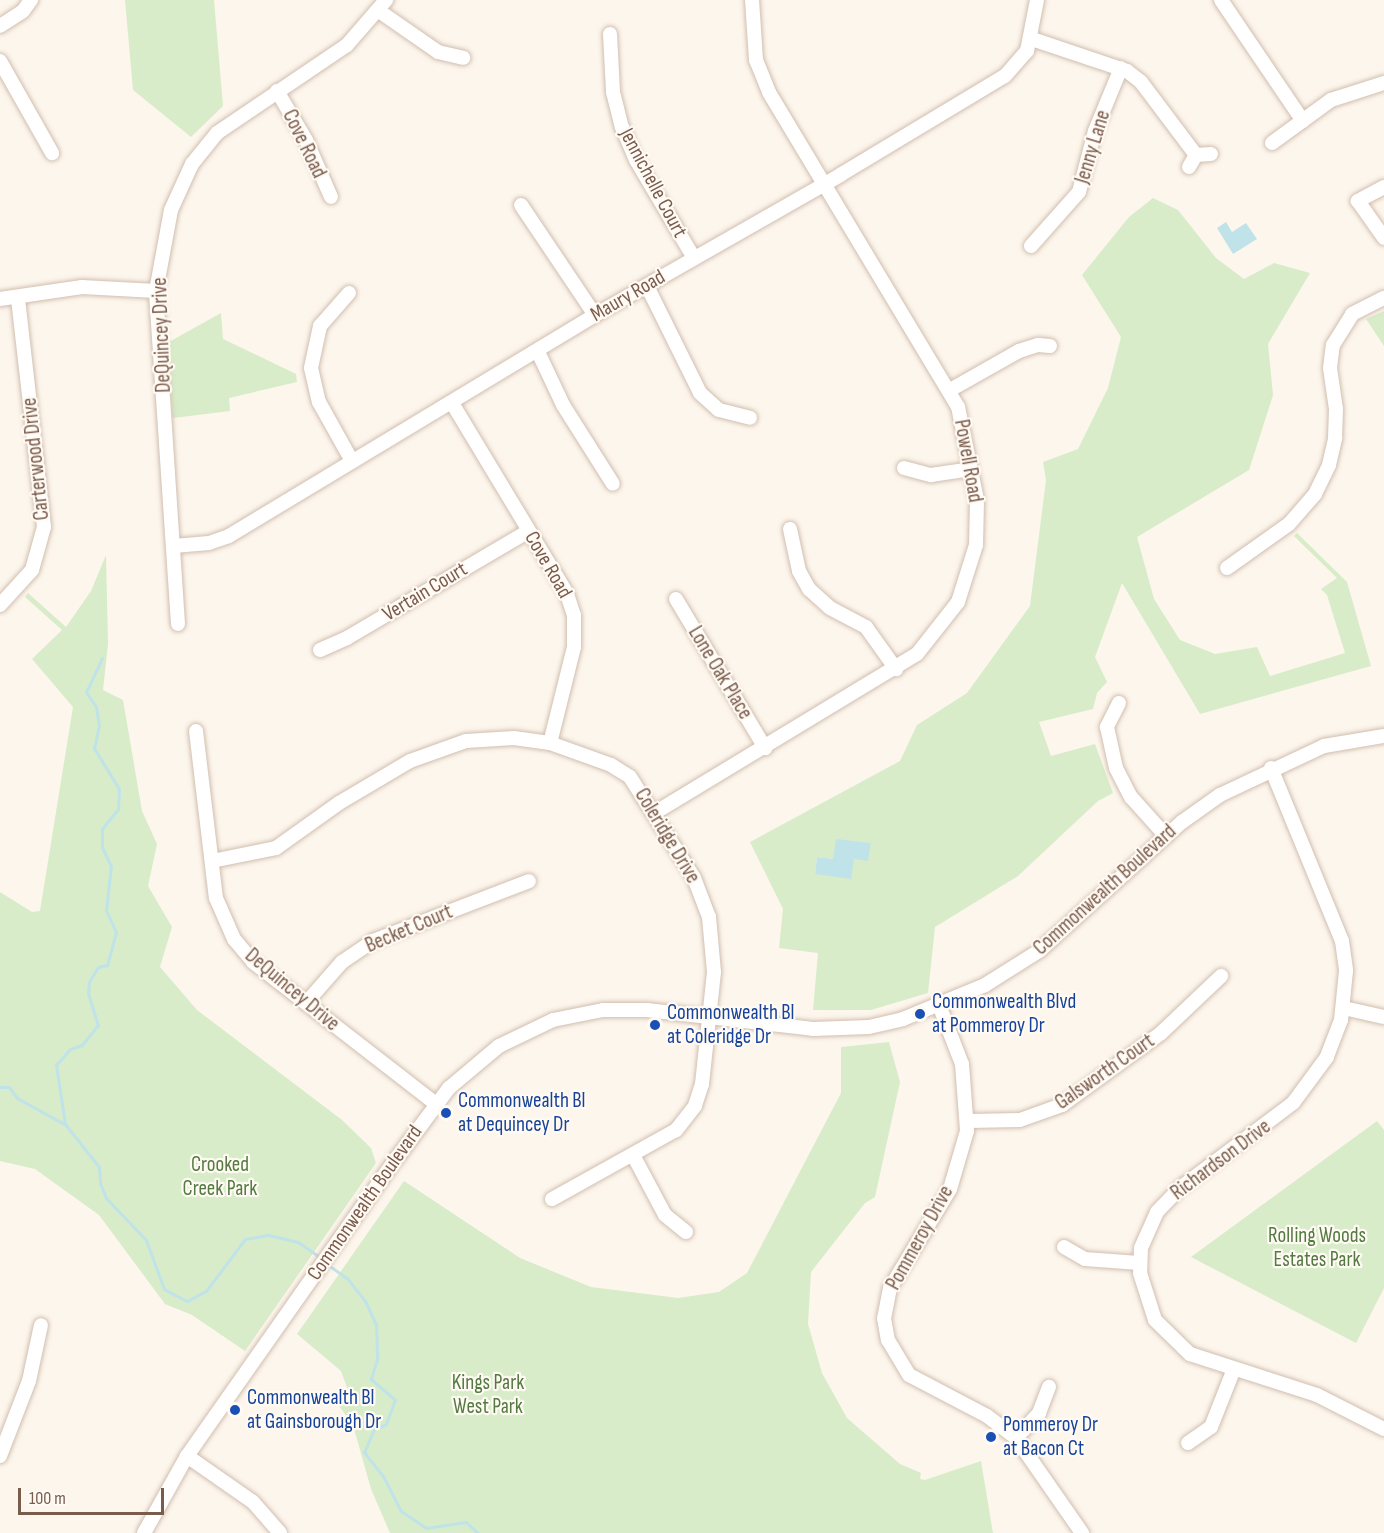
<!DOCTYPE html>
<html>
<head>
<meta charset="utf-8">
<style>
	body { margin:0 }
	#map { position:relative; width:1384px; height:1533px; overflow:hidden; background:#fdf6ec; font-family:"Sofia Sans Condensed",sans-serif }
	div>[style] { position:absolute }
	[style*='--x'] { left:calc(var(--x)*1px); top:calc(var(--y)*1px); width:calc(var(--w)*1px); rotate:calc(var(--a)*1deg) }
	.green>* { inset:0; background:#d8ecc9 }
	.water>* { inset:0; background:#bfe3e8 }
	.stream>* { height:3px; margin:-1.5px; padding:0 1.5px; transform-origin:1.5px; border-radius:1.5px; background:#bfe3e8 }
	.roads { filter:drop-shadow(0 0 2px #d1beb0) drop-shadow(0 0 2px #d1beb0) }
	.minor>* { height:14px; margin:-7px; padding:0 7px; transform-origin:7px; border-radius:7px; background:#fff }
	.dots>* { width:16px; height:16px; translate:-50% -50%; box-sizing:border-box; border:3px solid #fffaf3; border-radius:50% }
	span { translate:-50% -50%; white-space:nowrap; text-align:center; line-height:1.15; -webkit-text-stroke:4.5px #fffaf3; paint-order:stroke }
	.street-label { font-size:21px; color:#7a5c4d }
	.transit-label { font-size:21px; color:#164399 }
	.left { translate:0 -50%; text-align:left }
	.park-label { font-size:21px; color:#537a41 }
	.scale { position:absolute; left:18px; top:1488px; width:146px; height:27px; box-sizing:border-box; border:3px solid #7a5c4d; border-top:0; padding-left:8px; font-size:18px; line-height:21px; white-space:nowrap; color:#7a5c4d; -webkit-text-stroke:4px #fffaf3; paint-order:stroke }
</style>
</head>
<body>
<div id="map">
	<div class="green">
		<div style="clip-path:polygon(125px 0,214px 0,223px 106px,191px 137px,133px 90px)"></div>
		<div style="clip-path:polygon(evenodd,1153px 198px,1178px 210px,1216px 258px,1244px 279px,1274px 263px,1310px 273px,1268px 344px,1273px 395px,1249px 470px,1137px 537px,1154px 599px,1180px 640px,1215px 654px,1257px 647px,1270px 676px,1345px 653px,1327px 595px,1321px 589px,1337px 578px,1294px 536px,1297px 533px,1347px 582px,1371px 666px,1200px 714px,1122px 583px,1095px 657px,1107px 682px,1097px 693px,1093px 709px,1039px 722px,1051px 756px,1095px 744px,1113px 793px,1098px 801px,1018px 876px,935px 927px,928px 993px,871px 1010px,813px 1010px,818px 953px,779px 948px,783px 909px,750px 842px,900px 761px,917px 725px,967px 693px,1030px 606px,1046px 480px,1043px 462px,1078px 449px,1108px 388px,1121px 337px,1082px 275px,1129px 217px,1153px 198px,871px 843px,854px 859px,815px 874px,817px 857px,833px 859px,871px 843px)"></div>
		<div style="clip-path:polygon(1384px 311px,1384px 346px,1366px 319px)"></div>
		<div style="clip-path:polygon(221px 313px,223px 339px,296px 374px,297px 382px,229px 398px,230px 411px,173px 418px,167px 343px)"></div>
		<div style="clip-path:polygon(106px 555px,108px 644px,103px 690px,123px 700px,142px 811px,157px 844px,148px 886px,172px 927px,160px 967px,197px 1010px,342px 1120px,371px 1148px,376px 1163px,245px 1351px,192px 1315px,165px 1304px,99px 1215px,35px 1169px,0 1161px,0 892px,32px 912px,40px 911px,73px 707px,32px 659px,62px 630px,25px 597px,28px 593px,66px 627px,91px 591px)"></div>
		<div style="clip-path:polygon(889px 1042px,900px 1082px,875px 1197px,865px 1203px,811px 1272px,808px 1324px,822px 1373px,847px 1418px,900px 1464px,921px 1473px,920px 1479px,925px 1480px,981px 1461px,993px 1533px,390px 1533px,371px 1489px,353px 1425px,339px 1406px,349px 1393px,341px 1371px,297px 1334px,404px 1181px,520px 1258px,591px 1287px,678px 1298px,719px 1292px,747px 1273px,841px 1093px,841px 1047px)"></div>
		<div style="clip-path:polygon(1377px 1121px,1384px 1130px,1384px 1288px,1356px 1343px,1191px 1257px)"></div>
	</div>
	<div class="water">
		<div style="clip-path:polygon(1226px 222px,1232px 232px,1246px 223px,1257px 239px,1233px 254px,1217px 228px)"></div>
		<div style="clip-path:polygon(836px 839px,871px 843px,868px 861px,854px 859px,851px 879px,815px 874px,817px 857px,833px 859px)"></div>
	</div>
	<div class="stream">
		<div style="--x:102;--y:658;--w:38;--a:115"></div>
		<div style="--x:86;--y:692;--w:18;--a:56"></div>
		<div style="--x:96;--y:707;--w:18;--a:81"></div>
		<div style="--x:99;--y:725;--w:24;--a:102"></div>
		<div style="--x:94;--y:748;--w:48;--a:58.6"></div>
		<div style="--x:119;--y:789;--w:20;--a:93"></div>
		<div style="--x:118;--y:809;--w:26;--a:129"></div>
		<div style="--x:102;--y:829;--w:18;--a:90"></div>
		<div style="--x:102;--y:847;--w:21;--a:65"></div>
		<div style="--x:111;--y:866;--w:44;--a:96.5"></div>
		<div style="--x:106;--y:910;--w:24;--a:66"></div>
		<div style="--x:116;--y:932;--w:34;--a:105"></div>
		<div style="--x:107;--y:965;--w:9;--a:167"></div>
		<div style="--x:98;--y:967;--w:17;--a:121"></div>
		<div style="--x:89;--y:982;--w:11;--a:95"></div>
		<div style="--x:88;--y:993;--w:34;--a:73"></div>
		<div style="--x:98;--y:1025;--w:26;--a:129"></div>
		<div style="--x:82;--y:1045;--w:13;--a:162"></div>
		<div style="--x:70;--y:1049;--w:21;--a:131"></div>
		<div style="--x:56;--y:1065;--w:60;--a:81.3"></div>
		<div style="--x:65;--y:1124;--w:55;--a:51.7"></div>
		<div style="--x:99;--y:1167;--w:16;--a:86"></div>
		<div style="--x:100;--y:1183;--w:16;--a:68"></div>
		<div style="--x:106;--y:1198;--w:58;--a:46.4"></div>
		<div style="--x:146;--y:1240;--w:52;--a:69.8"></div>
		<div style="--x:164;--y:1289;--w:26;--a:28"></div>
		<div style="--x:187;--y:1301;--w:21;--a:-28"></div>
		<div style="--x:206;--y:1291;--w:65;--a:-53.1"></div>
		<div style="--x:245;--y:1239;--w:23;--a:-10"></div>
		<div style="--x:268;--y:1235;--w:31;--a:13"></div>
		<div style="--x:298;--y:1242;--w:24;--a:35"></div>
		<div style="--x:0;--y:1087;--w:9;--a:0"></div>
		<div style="--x:9;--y:1087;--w:14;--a:54"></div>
		<div style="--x:17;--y:1098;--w:54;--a:29"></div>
		<div style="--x:331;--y:1267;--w:19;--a:35"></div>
		<div style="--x:347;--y:1278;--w:29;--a:52"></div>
		<div style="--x:365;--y:1301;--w:26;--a:65"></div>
		<div style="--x:376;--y:1325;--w:34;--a:88"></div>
		<div style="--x:377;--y:1359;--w:21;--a:107"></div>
		<div style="--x:371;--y:1379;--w:32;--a:41"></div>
		<div style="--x:395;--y:1400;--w:26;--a:111"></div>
		<div style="--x:386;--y:1424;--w:13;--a:157"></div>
		<div style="--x:374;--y:1429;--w:25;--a:113"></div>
		<div style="--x:364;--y:1452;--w:31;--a:52"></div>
		<div style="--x:383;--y:1476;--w:39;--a:63"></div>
		<div style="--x:401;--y:1511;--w:30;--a:34"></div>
		<div style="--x:426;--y:1528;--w:40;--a:-8.5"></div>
		<div style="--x:466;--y:1522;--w:16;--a:43"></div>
	</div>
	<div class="roads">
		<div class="minor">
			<div style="--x:1221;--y:0;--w:146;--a:55.9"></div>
			<div style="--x:379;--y:11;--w:72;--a:34.8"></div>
			<div style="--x:438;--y:52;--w:26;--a:13"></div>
			<div style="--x:0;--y:26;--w:27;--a:-33"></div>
			<div style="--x:23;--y:11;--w:14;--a:-54"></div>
			<div style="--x:610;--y:34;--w:58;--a:87"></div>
			<div style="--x:613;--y:92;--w:36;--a:76"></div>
			<div style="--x:622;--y:127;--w:36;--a:67"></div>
			<div style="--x:636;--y:160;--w:114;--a:59.4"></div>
			<div style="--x:1032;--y:39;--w:100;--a:18.6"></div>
			<div style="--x:1127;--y:71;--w:18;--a:38"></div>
			<div style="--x:1141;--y:82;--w:91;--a:53"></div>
			<div style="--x:0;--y:61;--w:106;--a:60.5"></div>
			<div style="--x:277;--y:91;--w:57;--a:59.4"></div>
			<div style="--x:306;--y:140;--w:62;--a:66.3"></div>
			<div style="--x:1272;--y:143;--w:73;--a:-36.1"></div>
			<div style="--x:1331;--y:100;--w:56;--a:-17.8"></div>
			<div style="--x:1189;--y:167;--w:14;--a:-60"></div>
			<div style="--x:1196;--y:155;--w:15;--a:-4"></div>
			<div style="--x:1384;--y:187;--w:30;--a:152"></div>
			<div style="--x:1358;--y:201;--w:45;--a:54.9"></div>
			<div style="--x:521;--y:205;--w:133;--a:56.1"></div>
			<div style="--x:1031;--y:246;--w:72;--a:-48.4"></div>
			<div style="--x:1079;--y:192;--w:63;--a:-75.3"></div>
			<div style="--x:1095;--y:131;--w:68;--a:-67.6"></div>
			<div style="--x:647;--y:286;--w:119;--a:63.6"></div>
			<div style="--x:700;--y:393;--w:25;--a:42"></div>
			<div style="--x:719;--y:410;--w:32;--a:14"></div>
			<div style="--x:349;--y:293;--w:44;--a:131.3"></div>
			<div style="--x:320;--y:326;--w:43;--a:102.1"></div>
			<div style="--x:311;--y:368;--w:35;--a:77"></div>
			<div style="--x:319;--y:402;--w:68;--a:60.8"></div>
			<div style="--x:0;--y:299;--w:83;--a:-8.3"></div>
			<div style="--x:82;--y:287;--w:74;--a:3.1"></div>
			<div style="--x:538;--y:352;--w:59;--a:64.7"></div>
			<div style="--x:563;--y:405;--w:93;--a:57.7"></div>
			<div style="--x:950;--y:390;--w:79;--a:-29.5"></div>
			<div style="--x:1019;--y:351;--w:20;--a:-18"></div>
			<div style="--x:1038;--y:345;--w:12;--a:5"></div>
			<div style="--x:452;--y:403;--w:223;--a:58.9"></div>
			<div style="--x:567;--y:594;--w:22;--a:72"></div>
			<div style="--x:574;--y:615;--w:32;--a:90"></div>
			<div style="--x:574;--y:647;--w:99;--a:104"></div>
			<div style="--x:904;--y:468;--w:28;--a:15"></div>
			<div style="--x:931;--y:475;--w:40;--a:-8.5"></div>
			<div style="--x:790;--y:529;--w:43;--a:77.9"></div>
			<div style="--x:799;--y:571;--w:21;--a:61"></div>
			<div style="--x:809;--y:589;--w:28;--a:42"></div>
			<div style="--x:830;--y:608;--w:41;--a:27.8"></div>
			<div style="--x:866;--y:627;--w:52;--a:54.5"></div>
			<div style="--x:174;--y:546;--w:35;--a:-5"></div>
			<div style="--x:209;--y:543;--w:21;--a:-19"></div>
			<div style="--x:229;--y:536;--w:428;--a:-31.1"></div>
			<div style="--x:595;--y:315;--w:282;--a:-29.7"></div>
			<div style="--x:840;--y:175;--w:192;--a:-31"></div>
			<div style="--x:1005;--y:76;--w:33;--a:-49"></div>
			<div style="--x:1027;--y:51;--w:52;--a:-78.9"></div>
			<div style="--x:1227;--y:568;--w:76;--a:-35.4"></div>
			<div style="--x:1289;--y:524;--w:40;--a:-49"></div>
			<div style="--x:1315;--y:494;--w:32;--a:-64"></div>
			<div style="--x:1329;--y:465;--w:28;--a:-77"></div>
			<div style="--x:1335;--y:438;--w:29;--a:-88"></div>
			<div style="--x:1336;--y:409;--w:41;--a:-98.3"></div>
			<div style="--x:1330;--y:368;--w:23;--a:-83"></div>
			<div style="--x:1333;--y:345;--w:36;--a:-58"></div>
			<div style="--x:1352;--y:314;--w:36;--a:-27"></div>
			<div style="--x:676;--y:599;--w:174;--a:59.1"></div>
			<div style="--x:0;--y:605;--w:47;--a:-47.6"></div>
			<div style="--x:32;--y:570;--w:45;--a:-74.4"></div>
			<div style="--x:44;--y:527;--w:229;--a:-96.5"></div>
			<div style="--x:178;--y:624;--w:334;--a:-93.8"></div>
			<div style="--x:156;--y:291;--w:82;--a:-79.5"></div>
			<div style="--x:171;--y:210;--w:51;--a:-65.5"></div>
			<div style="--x:192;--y:164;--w:40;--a:-51"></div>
			<div style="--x:217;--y:133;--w:157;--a:-34.1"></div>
			<div style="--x:347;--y:45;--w:60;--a:-49.1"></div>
			<div style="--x:320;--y:650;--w:30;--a:-24"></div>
			<div style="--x:347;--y:638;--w:211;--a:-30.5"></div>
			<div style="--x:1119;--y:703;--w:27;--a:117"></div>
			<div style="--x:1107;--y:727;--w:42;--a:77.6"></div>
			<div style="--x:1116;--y:768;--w:33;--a:63"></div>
			<div style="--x:1131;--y:797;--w:52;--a:48.1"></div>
			<div style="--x:196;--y:731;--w:168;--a:83.2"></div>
			<div style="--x:216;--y:898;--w:45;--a:66.3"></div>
			<div style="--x:234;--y:939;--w:30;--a:50"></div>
			<div style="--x:253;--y:962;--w:232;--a:37.8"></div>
			<div style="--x:1271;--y:768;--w:187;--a:67.7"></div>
			<div style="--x:1342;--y:941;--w:30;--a:82"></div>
			<div style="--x:1346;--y:971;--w:49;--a:95.8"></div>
			<div style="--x:1341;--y:1020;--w:40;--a:111"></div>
			<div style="--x:1327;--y:1057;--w:57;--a:126.5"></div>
			<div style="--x:1293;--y:1103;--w:141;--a:143"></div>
			<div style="--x:1180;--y:1188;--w:33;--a:134"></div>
			<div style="--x:1157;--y:1212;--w:39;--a:114"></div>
			<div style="--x:1141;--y:1248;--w:25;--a:92"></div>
			<div style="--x:1140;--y:1273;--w:49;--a:72.3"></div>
			<div style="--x:1155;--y:1320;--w:49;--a:44.2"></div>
			<div style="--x:1190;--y:1354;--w:133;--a:17.9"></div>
			<div style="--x:1317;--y:1395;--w:75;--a:26.9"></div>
			<div style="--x:656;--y:812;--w:305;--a:-31.2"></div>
			<div style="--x:917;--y:654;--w:66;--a:-51.7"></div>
			<div style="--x:958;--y:602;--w:60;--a:-72.5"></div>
			<div style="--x:976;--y:545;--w:45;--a:-88.7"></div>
			<div style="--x:977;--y:500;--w:95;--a:-101.5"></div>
			<div style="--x:958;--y:407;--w:367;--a:-121"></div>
			<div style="--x:769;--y:92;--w:35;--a:-112"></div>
			<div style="--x:756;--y:60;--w:60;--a:-93.8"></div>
			<div style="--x:212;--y:861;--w:65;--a:-11.5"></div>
			<div style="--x:276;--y:848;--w:77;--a:-35.5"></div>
			<div style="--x:339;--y:803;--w:82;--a:-30.6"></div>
			<div style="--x:410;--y:761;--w:59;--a:-19.7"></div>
			<div style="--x:466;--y:741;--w:48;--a:-3.6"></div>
			<div style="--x:514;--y:738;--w:36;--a:8"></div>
			<div style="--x:550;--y:743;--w:65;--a:19.8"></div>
			<div style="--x:611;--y:765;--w:22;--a:32"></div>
			<div style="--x:630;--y:777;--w:120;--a:57.6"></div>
			<div style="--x:694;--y:878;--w:42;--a:69"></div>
			<div style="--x:709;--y:917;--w:55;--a:84.8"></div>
			<div style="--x:714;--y:972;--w:113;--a:96.1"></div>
			<div style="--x:702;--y:1084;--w:23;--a:108"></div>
			<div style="--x:695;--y:1106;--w:31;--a:128"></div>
			<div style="--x:676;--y:1130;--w:142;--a:150.9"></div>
			<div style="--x:306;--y:1003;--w:55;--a:-48.7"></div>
			<div style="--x:342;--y:962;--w:37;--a:-34"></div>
			<div style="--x:373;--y:941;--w:167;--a:-21"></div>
			<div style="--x:939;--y:1005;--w:63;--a:68.7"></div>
			<div style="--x:962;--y:1064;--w:67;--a:85.7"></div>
			<div style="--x:967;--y:1131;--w:60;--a:106.3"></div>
			<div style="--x:950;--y:1189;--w:116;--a:121.2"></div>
			<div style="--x:890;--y:1288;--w:31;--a:101"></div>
			<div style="--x:884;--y:1318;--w:22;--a:80"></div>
			<div style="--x:888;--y:1340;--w:41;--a:59"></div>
			<div style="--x:909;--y:1375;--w:88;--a:27.7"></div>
			<div style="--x:987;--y:1416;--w:36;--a:37"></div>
			<div style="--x:1016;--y:1438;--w:116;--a:55.2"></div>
			<div style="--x:1344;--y:1008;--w:41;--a:12.7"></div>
			<div style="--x:968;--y:1121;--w:52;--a:-1.1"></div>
			<div style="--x:1020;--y:1120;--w:45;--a:-19.7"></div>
			<div style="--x:1062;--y:1105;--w:122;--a:-36"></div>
			<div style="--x:1161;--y:1033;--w:83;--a:-43.5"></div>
			<div style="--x:633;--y:1155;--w:68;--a:61.9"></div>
			<div style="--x:665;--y:1215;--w:27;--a:39"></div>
			<div style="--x:1064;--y:1247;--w:24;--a:30"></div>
			<div style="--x:1085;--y:1259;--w:54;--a:4.2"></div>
			<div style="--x:1016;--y:1438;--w:34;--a:-47"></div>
			<div style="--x:1039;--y:1413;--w:28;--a:-69"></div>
			<div style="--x:1188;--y:1443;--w:28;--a:-35"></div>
			<div style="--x:1211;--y:1427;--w:62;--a:-68.4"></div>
			<div style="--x:0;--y:1456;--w:80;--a:-68.9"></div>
			<div style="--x:29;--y:1381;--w:57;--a:-77.9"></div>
			<div style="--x:187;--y:1456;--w:80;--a:34.9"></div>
			<div style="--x:253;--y:1502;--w:41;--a:48.9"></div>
			<div style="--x:144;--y:1533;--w:88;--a:-60.8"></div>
			<div style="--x:187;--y:1456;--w:363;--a:-54.9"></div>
			<div style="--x:396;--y:1159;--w:89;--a:-53.3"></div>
			<div style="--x:449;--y:1088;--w:65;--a:-40"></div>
			<div style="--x:499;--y:1046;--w:60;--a:-25.7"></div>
			<div style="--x:553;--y:1020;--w:51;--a:-11.3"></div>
			<div style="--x:603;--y:1010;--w:44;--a:0"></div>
			<div style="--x:647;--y:1010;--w:167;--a:6.5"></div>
			<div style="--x:813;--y:1029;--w:56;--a:-2"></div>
			<div style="--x:869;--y:1027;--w:35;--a:-13"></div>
			<div style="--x:903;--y:1019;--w:89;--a:-22.5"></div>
			<div style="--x:985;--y:985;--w:64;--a:-32.2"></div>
			<div style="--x:1039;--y:951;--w:193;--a:-42.1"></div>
			<div style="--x:1182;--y:822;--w:47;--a:-35.4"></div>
			<div style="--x:1220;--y:795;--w:115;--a:-25.2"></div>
			<div style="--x:1324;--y:746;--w:61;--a:-9.5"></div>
		</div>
	</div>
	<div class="dots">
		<div style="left:920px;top:1014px;background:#1a4fb4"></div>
		<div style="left:655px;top:1025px;background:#1a4fb4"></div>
		<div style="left:446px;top:1113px;background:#1a4fb4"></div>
		<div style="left:235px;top:1410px;background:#1a4fb4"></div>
		<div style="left:991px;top:1437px;background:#1a4fb4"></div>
	</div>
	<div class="street-label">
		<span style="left:304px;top:144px;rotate:64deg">Cove Road</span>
		<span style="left:1093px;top:147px;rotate:-73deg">Jenny Lane</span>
		<span style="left:653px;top:183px;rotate:62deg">Jennichelle Court</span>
		<span style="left:628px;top:296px;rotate:-30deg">Maury Road</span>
		<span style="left:162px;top:335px;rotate:-92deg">DeQuincey Drive</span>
		<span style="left:36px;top:459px;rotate:-96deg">Carterwood Drive</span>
		<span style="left:968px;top:461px;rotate:80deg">Powell Road</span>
		<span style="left:548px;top:565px;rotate:60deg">Cove Road</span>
		<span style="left:425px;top:592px;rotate:-31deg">Vertain Court</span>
		<span style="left:720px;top:673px;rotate:59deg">Lone Oak Place</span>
		<span style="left:667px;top:836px;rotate:59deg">Coleridge Drive</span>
		<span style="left:1105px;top:890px;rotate:-42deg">Commonwealth Boulevard</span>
		<span style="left:409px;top:929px;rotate:-23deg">Becket Court</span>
		<span style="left:292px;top:990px;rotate:40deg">DeQuincey Drive</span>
		<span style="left:1105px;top:1072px;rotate:-35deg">Galsworth Court</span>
		<span style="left:1221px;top:1160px;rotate:-37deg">Richardson Drive</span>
		<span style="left:365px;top:1203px;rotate:-55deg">Commonwealth Boulevard</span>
		<span style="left:920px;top:1238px;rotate:-61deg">Pommeroy Drive</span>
	</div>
	<div class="transit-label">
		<span class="left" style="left:932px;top:1014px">Commonwealth Blvd<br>at Pommeroy Dr</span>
		<span class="left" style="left:667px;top:1025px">Commonwealth Bl<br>at Coleridge Dr</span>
		<span class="left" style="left:458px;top:1113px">Commonwealth Bl<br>at Dequincey Dr</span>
		<span class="left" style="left:247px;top:1410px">Commonwealth Bl<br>at Gainsborough Dr</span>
		<span class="left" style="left:1003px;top:1437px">Pommeroy Dr<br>at Bacon Ct</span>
	</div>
	<div class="park-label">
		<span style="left:220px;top:1177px">Crooked<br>Creek Park</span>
		<span style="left:1317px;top:1248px">Rolling Woods<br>Estates Park</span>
		<span style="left:488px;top:1395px">Kings Park<br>West Park</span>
	</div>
	<div class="scale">100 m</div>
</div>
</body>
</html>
